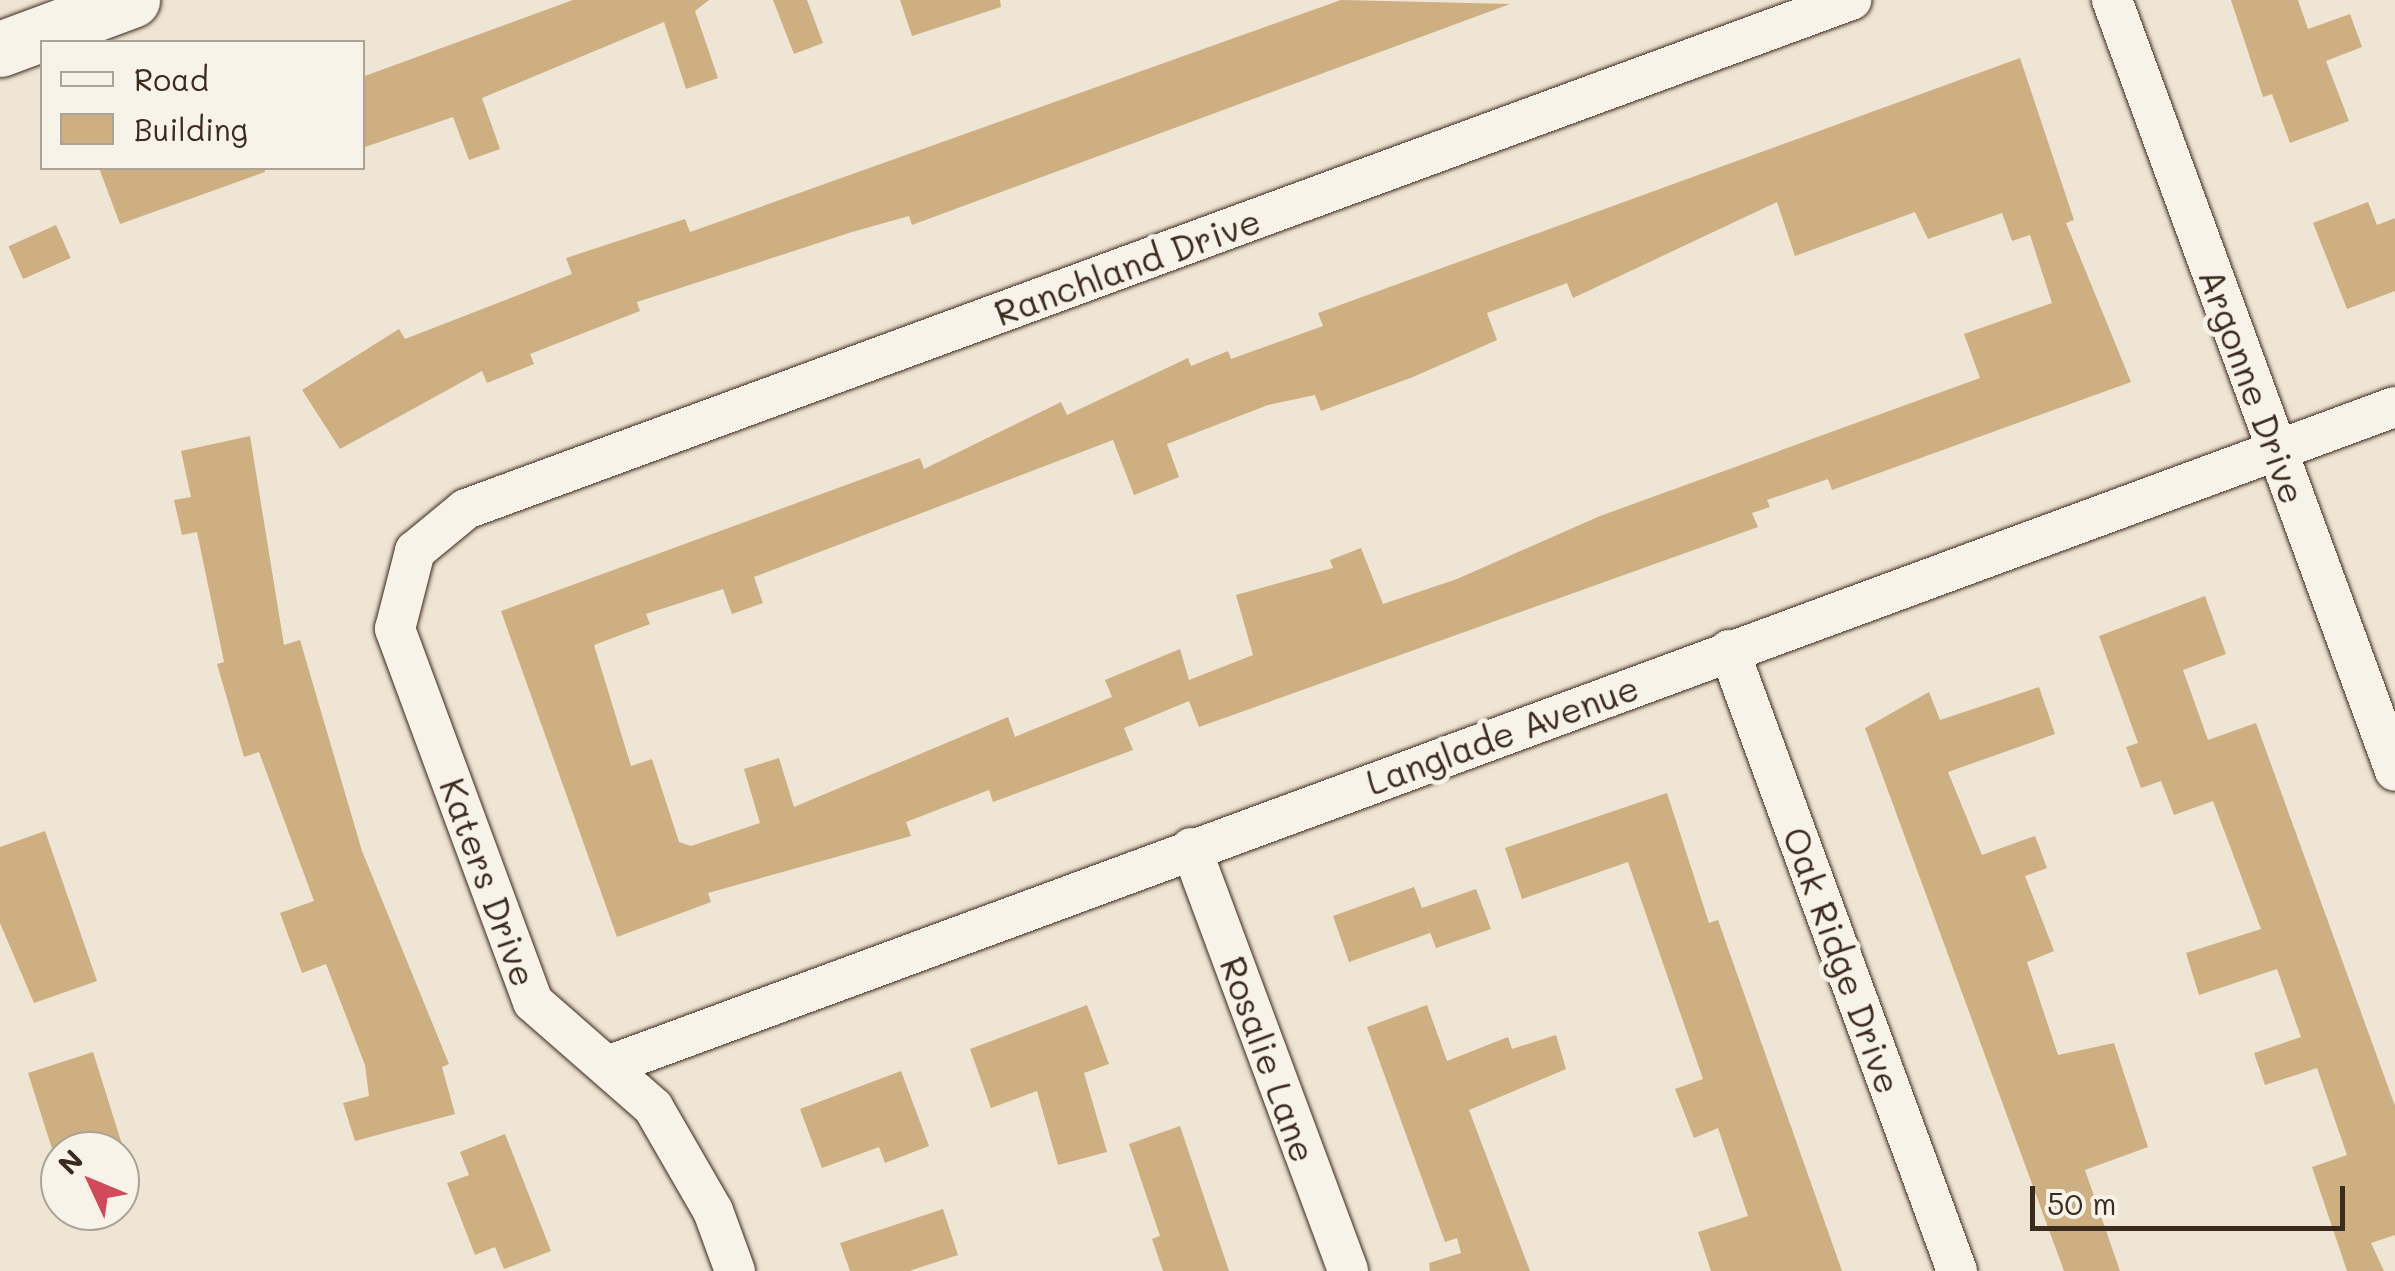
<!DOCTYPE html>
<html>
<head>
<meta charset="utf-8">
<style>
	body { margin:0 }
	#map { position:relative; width:2395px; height:1271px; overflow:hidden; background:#efe5d4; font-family:Mali,sans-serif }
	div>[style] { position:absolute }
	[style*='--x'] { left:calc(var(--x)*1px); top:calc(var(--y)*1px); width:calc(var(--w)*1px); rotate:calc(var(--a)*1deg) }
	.building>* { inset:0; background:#cdaf82; transform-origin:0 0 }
	.roads { filter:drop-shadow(0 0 2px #3b2a1e) drop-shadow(0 0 2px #3b2a1e) }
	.street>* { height:40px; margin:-20px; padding:0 20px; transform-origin:20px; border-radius:20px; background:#f7f3e8 }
	.secondary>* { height:55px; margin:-27.5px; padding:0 27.5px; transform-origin:27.5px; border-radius:27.5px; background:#f7f3e8 }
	span { translate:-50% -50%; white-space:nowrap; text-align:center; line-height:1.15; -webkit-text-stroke:10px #f7f3e8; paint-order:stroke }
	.street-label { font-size:35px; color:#3b2a1e }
	.legend { position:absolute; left:40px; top:40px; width:325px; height:130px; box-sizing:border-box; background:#f7f3e8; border:2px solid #aca397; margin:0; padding:12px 18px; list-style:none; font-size:30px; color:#3b2a1e }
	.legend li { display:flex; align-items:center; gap:20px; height:50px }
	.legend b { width:50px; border:2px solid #aca397 }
	.north { position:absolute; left:40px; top:1131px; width:100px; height:100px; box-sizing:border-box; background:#f7f3e8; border:2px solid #aca397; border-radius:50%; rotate:314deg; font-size:28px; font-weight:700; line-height:40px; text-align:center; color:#3b2a1e }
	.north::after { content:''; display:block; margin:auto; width:35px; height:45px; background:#d1495b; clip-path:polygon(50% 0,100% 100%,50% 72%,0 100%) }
	.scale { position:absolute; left:2030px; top:1186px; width:315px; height:45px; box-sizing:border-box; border:5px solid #3b2a1e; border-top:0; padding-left:12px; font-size:30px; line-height:35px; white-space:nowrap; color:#3b2a1e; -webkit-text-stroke:8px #f7f3e8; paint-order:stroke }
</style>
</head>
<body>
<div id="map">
	<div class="building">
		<div style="clip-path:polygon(573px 0,709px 0,695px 11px,718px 78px,686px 89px,664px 22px,482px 98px,500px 149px,469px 160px,453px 117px,362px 148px,362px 77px)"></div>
		<div style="clip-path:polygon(773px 0,807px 0,823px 43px,794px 54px)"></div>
		<div style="clip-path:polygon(900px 0,1000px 0,1001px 7px,912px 36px)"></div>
		<div style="clip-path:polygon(1341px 0,1510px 4px,912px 225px,909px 216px,852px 232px,637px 302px,640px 311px,530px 354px,534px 364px,487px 383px,482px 371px,340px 449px,302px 390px,399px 329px,405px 339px,572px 274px,566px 258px,685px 219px,690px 232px)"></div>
		<div style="clip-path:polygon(2231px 0,2298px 0,2308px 29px,2350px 14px,2362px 47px,2326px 61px,2349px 121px,2290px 143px,2272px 94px,2263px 97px)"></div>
		<div style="clip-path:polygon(evenodd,2020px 58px,2074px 220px,2066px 223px,2131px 382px,1832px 490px,1828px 479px,1767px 500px,1770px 507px,1752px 513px,1758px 527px,1199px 727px,1189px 701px,1124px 728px,1133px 750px,993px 802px,989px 790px,906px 822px,911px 836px,708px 893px,711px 902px,617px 937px,501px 611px,920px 458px,924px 469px,1061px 402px,1067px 415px,1188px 358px,1191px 366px,1228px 351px,1231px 359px,1323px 326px,1318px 313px,2020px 58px,1777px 202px,1795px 256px,1915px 212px,1928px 239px,2002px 213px,2012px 241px,2030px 235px,2052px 303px,1964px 334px,1980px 378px,1600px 516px,1457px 579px,1383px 604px,1361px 548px,1330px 560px,1333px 568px,1236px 595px,1253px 655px,1189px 680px,1180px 649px,1105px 680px,1112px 697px,1015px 737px,1008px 717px,794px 807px,779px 758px,744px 769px,760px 823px,691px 846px,679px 842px,652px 759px,631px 766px,594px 645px,650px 624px,646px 614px,723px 589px,732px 614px,763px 603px,754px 577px,1113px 440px,1134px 495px,1179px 477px,1167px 444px,1268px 405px,1315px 395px,1321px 411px,1413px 377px,1497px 340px,1487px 313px,1567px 283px,1573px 298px,1777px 202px)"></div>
		<div style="clip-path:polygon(99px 168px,264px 168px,265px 172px,120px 224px)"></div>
		<div style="clip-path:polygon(2368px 202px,2377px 225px,2395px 218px,2395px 291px,2347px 309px,2313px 223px)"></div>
		<div style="left:56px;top:225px;width:36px;height:52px;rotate:66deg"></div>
		<div style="clip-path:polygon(250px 436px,284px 645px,300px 640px,362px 851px,449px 1064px,442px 1067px,455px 1114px,355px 1141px,343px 1103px,369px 1096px,365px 1065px,326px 964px,302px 973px,280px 913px,314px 901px,259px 752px,244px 757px,217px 664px,224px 662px,197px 532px,182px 535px,174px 500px,191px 497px,181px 451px)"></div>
		<div style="clip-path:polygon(2205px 596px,2226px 654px,2183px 670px,2208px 740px,2256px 723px,2395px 1106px,2395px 1235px,2371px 1243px,2384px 1271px,2347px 1271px,2312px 1167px,2347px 1155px,2317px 1068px,2265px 1085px,2254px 1053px,2301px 1037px,2277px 969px,2199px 995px,2186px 953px,2261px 929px,2213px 801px,2174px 815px,2161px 781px,2141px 788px,2126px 747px,2138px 743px,2099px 636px)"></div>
		<div style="clip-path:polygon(2039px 687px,2055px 734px,1948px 772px,1982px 855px,2035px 836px,2047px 868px,2025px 876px,2054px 951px,2027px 962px,2058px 1055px,2114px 1043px,2148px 1147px,2085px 1170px,2120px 1271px,2064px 1271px,1865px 728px,1929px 692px,1940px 720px)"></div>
		<div style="clip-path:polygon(1667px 793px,1709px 923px,1718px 920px,1842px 1271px,1711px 1271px,1698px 1232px,1748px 1216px,1718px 1128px,1694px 1138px,1675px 1089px,1703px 1079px,1628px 862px,1522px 899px,1505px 848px)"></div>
		<div style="clip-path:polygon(45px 831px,97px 981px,34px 1003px,0 923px,0 847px)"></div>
		<div style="clip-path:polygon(1414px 887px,1422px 908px,1476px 889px,1491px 929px,1436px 948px,1425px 919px,1430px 933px,1349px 962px,1333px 916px)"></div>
		<div style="clip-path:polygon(1087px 1005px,1109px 1064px,1084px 1073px,1107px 1152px,1058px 1165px,1037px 1091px,991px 1108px,970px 1049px)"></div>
		<div style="clip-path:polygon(1427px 1005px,1447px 1061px,1508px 1037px,1512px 1049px,1556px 1035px,1566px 1069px,1469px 1110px,1530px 1271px,1430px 1271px,1429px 1263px,1461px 1253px,1457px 1238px,1445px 1242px,1367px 1027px)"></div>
		<div style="clip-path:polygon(93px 1052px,126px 1157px,60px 1151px,60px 1174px,28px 1073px)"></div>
		<div style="clip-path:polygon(901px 1071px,929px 1146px,885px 1163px,879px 1147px,822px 1168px,800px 1109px)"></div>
		<div style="clip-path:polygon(1180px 1126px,1229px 1271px,1163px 1271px,1152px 1239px,1160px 1236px,1129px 1144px)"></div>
		<div style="clip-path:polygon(505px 1134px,551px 1251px,504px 1269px,495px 1247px,475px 1255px,447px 1183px,469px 1175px,460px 1152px)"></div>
		<div style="clip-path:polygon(943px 1209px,958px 1255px,909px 1271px,850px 1271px,840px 1243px)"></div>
	</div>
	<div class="roads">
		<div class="street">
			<div style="--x:2112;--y:0;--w:821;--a:69.84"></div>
			<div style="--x:1729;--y:650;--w:662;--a:69.84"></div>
			<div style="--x:1191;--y:848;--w:451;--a:69.6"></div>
			<div style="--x:610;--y:1065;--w:1902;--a:-20.24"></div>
			<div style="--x:735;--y:1271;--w:64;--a:-110.1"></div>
			<div style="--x:713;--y:1211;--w:120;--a:-120"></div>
			<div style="--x:653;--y:1107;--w:159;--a:-138.8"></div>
			<div style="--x:533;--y:1002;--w:398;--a:-110.3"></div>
			<div style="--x:395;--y:629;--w:81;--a:-75.6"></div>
			<div style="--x:415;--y:551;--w:66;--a:-39.5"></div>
			<div style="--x:466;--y:509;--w:1476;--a:-20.18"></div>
		</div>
		<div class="secondary">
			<div style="--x:0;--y:49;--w:141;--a:-20.4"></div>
		</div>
	</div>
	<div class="street-label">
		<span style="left:1127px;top:266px;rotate:-20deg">Ranchland Drive</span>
		<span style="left:2253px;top:386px;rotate:70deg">Argonne Drive</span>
		<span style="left:1502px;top:734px;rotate:-20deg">Langlade Avenue</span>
		<span style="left:489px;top:882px;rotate:70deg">Katers Drive</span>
		<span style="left:1843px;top:960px;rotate:70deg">Oak Ridge Drive</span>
		<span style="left:1269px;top:1059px;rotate:70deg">Rosalie Lane</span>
	</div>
	<ul class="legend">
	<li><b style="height:12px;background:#f7f3e8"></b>Road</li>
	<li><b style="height:28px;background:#cdaf82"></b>Building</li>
	</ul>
	<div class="north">N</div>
	<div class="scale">50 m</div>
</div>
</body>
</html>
